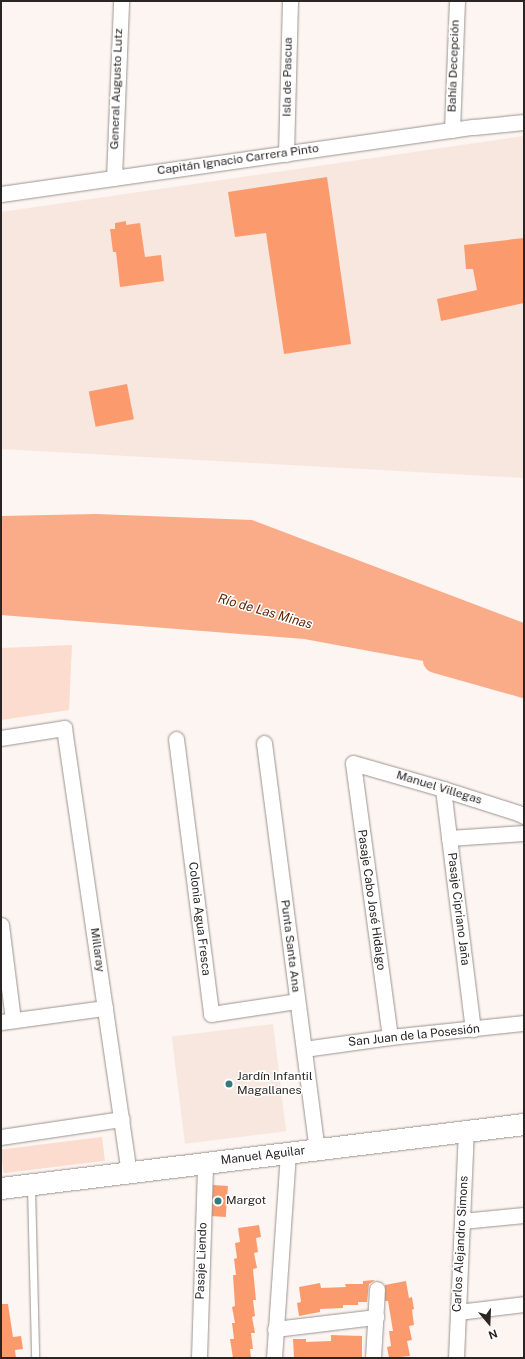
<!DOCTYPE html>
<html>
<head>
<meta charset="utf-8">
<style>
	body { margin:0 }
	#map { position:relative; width:525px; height:1359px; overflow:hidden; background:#fdf5f1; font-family:"Public Sans",sans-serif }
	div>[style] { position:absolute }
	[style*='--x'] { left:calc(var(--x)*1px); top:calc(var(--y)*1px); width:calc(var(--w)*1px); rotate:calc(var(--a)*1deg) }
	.built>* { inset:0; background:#f8e7df; transform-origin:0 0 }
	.green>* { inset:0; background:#fbdcce; transform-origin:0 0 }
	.water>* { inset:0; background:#f9ac87 }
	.river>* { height:25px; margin:-12.5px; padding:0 12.5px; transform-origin:12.5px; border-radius:12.5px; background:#f9ac87 }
	.building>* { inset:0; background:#fb9b6d; transform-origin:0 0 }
	.roads { filter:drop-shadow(0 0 1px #9b9390) drop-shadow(0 0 1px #9b9390) }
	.lane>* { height:7px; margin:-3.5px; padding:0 3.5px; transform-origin:3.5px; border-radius:3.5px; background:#fff }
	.street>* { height:15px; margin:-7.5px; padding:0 7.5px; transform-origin:7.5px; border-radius:7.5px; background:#fff }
	.secondary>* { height:21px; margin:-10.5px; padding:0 10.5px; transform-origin:10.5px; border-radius:10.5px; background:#fff }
	.dots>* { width:11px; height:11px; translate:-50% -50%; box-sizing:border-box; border:2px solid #fff; border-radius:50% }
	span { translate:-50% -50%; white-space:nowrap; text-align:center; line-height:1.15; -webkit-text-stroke:3px #fff; paint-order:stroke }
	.street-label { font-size:12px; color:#292524 }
	.poi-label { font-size:12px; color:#292524 }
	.left { translate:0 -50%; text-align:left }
	.water-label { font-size:13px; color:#602501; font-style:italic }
	.frame { position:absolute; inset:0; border:2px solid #292524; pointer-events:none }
	.north { position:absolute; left:469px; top:1303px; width:40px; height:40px; -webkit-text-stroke:3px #fff; paint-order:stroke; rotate:161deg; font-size:11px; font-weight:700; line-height:16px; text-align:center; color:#292524 }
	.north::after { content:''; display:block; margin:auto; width:14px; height:18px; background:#292524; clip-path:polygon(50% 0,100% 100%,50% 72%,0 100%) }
</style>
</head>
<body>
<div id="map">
	<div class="built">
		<div style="clip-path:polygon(524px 136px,524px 478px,1px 449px,1px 212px)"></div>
		<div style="left:273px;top:1024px;width:108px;height:102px;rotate:83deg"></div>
	</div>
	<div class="green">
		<div style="clip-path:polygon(72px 645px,69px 710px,1px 720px,1px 648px)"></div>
		<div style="left:102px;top:1137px;width:24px;height:102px;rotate:83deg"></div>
	</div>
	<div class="water">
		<div style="clip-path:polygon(96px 514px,252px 520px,524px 623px,524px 684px,467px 669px,304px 639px,1px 615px,1px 516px)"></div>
	</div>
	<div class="river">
		<div style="--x:435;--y:660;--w:92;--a:15.7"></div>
	</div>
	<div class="building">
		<div style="clip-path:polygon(327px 177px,351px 344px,284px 354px,266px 233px,235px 237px,228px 192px)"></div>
		<div style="clip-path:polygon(126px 221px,126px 225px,140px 223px,145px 257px,161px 255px,164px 281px,120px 287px,116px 252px,113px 252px,110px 229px,115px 229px,115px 223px)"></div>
		<div style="clip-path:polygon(524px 238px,524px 303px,441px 321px,437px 299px,477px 290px,473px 269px,466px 269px,464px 245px)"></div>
		<div style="left:127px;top:384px;width:36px;height:39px;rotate:79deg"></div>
		<div style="left:213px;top:1185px;width:15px;height:31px;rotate:4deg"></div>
		<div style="clip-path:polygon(259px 1225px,261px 1237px,256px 1238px,258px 1252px,254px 1253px,257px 1268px,253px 1269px,256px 1300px,253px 1300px,255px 1316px,252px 1317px,255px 1333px,251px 1333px,253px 1349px,250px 1349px,251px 1358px,233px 1358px,230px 1339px,234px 1339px,232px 1323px,235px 1323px,232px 1307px,235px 1306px,233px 1275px,236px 1275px,234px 1259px,237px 1258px,235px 1243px,240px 1242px,238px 1228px)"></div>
		<div style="clip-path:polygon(375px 1280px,369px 1284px,367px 1302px,358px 1302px,358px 1305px,343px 1305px,343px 1308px,320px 1309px,320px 1312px,299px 1316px,297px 1303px,301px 1302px,299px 1287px,320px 1283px,321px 1288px,346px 1287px,345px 1284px,363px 1284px,363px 1281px)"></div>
		<div style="clip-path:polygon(406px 1281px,409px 1298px,412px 1297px,414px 1309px,412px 1310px,414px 1325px,409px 1326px,412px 1340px,407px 1341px,410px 1356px,389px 1358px,387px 1347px,391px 1346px,389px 1331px,393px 1331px,388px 1301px,385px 1301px,385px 1285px)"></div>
		<div style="clip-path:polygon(1px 1304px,8px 1304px,13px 1337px,21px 1336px,23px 1349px,15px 1350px,16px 1358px,1px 1358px)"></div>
		<div style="clip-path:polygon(331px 1335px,362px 1336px,362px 1357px,294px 1358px,293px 1339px,306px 1339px,306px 1342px,331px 1341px)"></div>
	</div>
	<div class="roads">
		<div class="lane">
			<div style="--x:31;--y:1187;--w:169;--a:88.6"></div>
		</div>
		<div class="street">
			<div style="--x:452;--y:130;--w:129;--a:-87.8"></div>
			<div style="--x:286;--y:154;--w:153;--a:-88.5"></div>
			<div style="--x:114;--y:178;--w:177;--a:-87.7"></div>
			<div style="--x:1;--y:194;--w:478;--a:-8.1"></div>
			<div style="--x:474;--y:127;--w:50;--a:-5.7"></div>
			<div style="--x:1;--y:738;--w:64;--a:-9"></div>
			<div style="--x:64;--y:728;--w:449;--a:81.7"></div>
			<div style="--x:176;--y:739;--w:277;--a:82.7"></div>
			<div style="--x:211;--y:1014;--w:87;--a:-8.6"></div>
			<div style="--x:264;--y:743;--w:409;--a:82.6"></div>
			<div style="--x:443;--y:789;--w:242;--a:82.9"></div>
			<div style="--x:449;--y:838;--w:75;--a:-3.8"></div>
			<div style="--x:1;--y:925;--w:96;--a:82.8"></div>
			<div style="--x:1;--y:1022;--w:105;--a:-7.7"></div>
			<div style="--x:390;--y:1037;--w:276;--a:-97.7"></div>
			<div style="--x:353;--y:763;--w:94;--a:16.1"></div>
			<div style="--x:443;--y:789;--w:79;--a:17.7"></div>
			<div style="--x:518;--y:813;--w:7;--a:27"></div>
			<div style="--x:304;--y:1049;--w:87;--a:-7.9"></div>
			<div style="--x:390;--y:1037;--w:135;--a:-6"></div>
			<div style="--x:1;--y:1137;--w:122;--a:-8.5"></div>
			<div style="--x:462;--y:1221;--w:62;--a:-5.5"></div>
			<div style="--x:458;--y:1312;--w:66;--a:-6.9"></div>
			<div style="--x:275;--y:1329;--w:102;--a:-6.8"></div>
			<div style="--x:199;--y:1358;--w:195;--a:-88.2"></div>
			<div style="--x:274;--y:1358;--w:205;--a:-86.1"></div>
			<div style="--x:373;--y:1358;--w:69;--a:-86.7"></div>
			<div style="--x:456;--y:1358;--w:227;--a:-87.5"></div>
		</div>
		<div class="secondary">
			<div style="--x:1;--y:1188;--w:527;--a:-6.98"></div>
		</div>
	</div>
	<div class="dots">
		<div style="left:229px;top:1084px;background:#337c7d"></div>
		<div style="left:218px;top:1201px;background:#337c7d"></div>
	</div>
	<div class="street-label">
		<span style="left:454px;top:66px;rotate:-88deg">Bahía Decepción</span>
		<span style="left:288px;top:77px;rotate:-89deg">Isla de Pascua</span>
		<span style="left:117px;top:89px;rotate:-88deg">General Augusto Lutz</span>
		<span style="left:238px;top:160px;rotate:-8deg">Capitán Ignacio Carrera Pinto</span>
		<span style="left:439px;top:788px;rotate:17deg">Manuel Villegas</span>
		<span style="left:371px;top:900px;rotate:82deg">Pasaje Cabo José Hidalgo</span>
		<span style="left:458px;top:909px;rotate:83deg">Pasaje Cipriano Jaña</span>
		<span style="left:199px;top:919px;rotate:83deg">Colonia Agua Fresca</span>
		<span style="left:290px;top:946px;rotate:83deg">Punta Santa Ana</span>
		<span style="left:97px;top:950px;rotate:82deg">Millaray</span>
		<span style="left:414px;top:1036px;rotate:-6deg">San Juan de la Posesión</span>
		<span style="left:263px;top:1156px;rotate:-7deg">Manuel Aguilar</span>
		<span style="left:461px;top:1244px;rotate:-87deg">Carlos Alejandro Simons</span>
		<span style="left:202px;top:1261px;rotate:-88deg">Pasaje Liendo</span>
	</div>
	<div class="poi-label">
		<span class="left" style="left:237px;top:1084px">Jardín Infantil<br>Magallanes</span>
		<span class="left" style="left:226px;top:1201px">Margot</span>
	</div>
	<div class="water-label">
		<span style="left:265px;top:612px;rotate:16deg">Río de Las Minas</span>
	</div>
	<div class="frame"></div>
	<div class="north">N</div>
</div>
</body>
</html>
